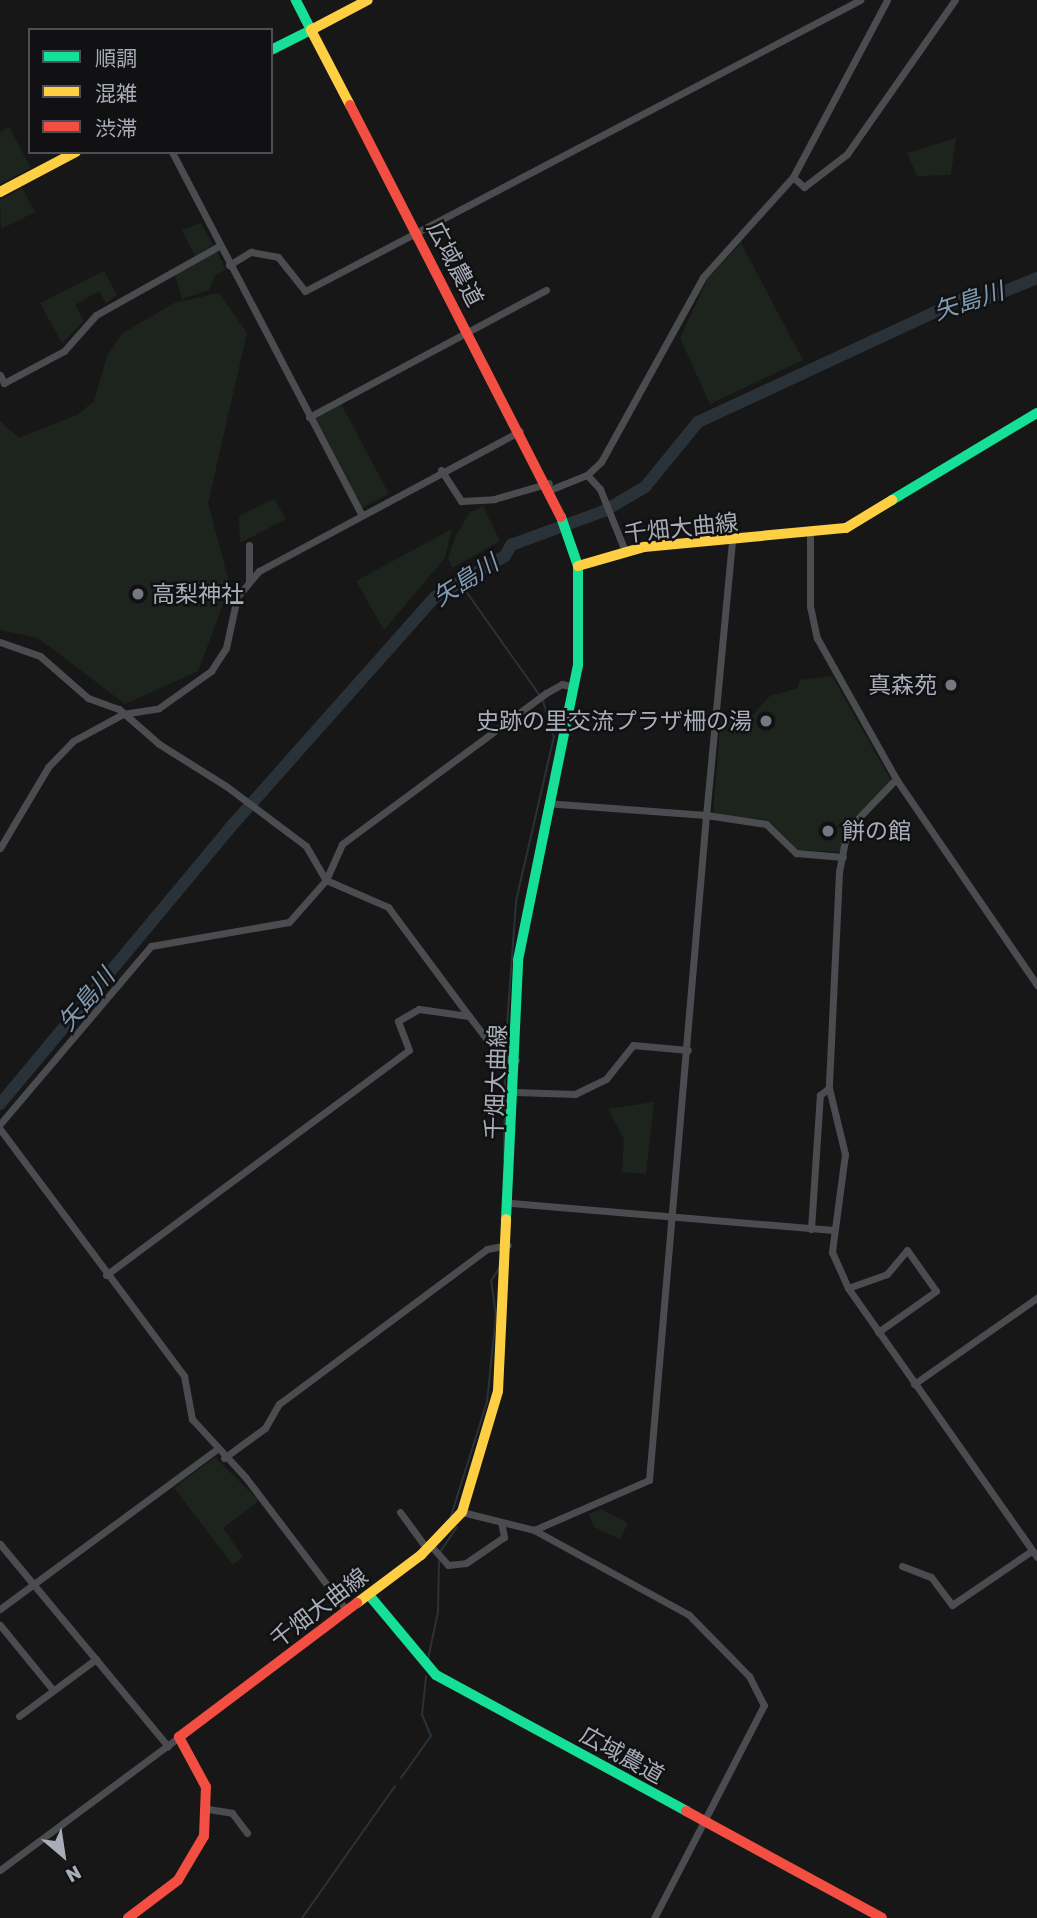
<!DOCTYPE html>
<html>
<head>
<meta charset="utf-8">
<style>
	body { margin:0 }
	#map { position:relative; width:1037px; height:1918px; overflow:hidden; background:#171717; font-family:Rubik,"Noto Sans JP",sans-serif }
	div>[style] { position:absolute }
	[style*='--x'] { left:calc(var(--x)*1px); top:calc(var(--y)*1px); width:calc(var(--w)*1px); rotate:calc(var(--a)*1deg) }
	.green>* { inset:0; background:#1d241e; transform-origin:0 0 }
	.stream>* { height:2px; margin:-1px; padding:0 1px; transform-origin:1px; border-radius:1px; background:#2a3239 }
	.river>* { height:12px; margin:-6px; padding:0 6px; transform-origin:6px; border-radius:6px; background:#2a3239 }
	.street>* { height:7px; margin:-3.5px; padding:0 3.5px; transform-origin:3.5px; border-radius:3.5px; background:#4b4c50 }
	.fast>* { height:10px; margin:-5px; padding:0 5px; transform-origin:5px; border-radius:5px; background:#16e098 }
	.slow>* { height:10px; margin:-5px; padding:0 5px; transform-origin:5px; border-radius:5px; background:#ffcf43 }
	.jam>* { height:10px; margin:-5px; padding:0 5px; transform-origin:5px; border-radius:5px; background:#f24e42 }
	.dots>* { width:19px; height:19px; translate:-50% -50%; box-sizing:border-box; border:4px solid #111113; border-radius:50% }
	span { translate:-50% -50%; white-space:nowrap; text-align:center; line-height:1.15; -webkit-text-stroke:5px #111113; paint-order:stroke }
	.street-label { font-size:23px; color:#a8adb8 }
	.poi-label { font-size:23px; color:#a8adb8 }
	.left { translate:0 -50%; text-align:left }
	.right { translate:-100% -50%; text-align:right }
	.water-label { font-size:24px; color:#7f9bb3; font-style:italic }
	.legend { position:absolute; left:28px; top:28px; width:245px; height:126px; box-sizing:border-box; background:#111113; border:2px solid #4d4f55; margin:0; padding:9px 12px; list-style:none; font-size:21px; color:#a8adb8 }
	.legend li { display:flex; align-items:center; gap:14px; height:35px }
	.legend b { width:35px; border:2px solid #4d4f55 }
	.north { position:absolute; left:28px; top:1820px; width:70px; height:70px; -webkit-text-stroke:5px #111113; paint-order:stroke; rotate:151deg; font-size:19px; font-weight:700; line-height:28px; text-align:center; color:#a8adb8 }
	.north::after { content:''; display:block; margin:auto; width:24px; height:32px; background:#a8adb8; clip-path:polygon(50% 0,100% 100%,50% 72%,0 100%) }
</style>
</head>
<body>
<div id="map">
	<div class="green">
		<div style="clip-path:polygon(9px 127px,31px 168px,0 184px,0 132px)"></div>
		<div style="clip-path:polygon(956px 138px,951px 175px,917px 176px,907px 153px)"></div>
		<div style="clip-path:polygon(22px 188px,35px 212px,1px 229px,0 200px)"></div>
		<div style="clip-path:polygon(201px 223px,213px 245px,195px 256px,182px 230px)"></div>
		<div style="clip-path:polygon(741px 243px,803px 360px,710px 404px,680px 338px,708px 278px)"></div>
		<div style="clip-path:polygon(217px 251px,226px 270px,216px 274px,209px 290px,182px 299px,175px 275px)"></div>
		<div style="clip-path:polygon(104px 271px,117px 295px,106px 303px,99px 291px,75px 305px,84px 321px,62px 343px,40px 303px)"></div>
		<div style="clip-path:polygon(219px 293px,247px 333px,208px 503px,230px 586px,198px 671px,125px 704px,38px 638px,0 630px,0 421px,19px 438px,77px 415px,94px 401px,107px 356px,123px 333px,174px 303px)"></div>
		<div style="left:340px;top:402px;width:104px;height:32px;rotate:62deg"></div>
		<div style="clip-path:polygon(274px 499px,286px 519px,240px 543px,239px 516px)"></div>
		<div style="clip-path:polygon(483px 506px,500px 541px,452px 568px,448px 558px,456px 535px,470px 512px)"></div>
		<div style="clip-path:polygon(452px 529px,445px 558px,384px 630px,356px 581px)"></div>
		<div style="clip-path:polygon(832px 676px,892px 782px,845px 828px,840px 852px,798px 850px,768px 820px,713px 815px,721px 716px,748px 720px,770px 696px,798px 688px,800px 680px)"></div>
		<div style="clip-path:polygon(654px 1102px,646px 1174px,622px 1172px,624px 1139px,608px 1109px)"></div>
		<div style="clip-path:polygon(215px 1457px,259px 1501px,223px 1528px,243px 1557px,233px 1565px,174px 1488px)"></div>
		<div style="clip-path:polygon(601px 1509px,628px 1523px,620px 1539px,594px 1527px,589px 1514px)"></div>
	</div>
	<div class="stream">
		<div style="--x:458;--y:580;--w:142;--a:54.7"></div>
		<div style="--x:505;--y:1052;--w:151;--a:-85.8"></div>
		<div style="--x:516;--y:901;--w:168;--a:-77"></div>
		<div style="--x:554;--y:737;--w:39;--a:-107"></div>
		<div style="--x:504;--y:1159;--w:93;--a:-89.4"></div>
		<div style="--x:451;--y:1516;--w:120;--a:-72.5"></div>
		<div style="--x:487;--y:1402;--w:87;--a:-84.1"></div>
		<div style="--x:496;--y:1315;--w:34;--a:-98"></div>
		<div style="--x:491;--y:1281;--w:15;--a:-58"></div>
		<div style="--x:440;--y:1552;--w:30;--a:-56"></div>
		<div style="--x:428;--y:1659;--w:48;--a:-78"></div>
		<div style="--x:438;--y:1612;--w:51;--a:-88.9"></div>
		<div style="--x:401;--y:1778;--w:52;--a:-54.5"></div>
		<div style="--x:431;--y:1736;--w:23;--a:-113"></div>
		<div style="--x:422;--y:1715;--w:39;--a:-84"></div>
		<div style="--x:302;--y:1918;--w:161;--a:-54.8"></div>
	</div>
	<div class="river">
		<div style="--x:0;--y:1104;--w:356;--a:-50.2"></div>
		<div style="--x:228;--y:830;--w:312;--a:-48.4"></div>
		<div style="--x:435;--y:597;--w:81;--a:-30.4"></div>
		<div style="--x:505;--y:556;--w:13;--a:-61"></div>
		<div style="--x:511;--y:545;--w:99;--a:-20.1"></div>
		<div style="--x:604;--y:511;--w:48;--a:-30.3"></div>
		<div style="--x:645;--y:487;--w:84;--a:-50.8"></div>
		<div style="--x:698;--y:422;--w:290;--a:-24.9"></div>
		<div style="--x:961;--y:300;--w:20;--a:3"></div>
		<div style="--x:981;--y:301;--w:61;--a:-22.3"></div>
	</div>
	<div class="street">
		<div style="--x:172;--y:152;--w:408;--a:62.4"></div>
		<div style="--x:793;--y:177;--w:15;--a:42"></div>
		<div style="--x:804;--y:187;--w:54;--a:-37.5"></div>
		<div style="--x:847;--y:154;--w:188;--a:-55"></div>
		<div style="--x:229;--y:265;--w:26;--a:-31"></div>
		<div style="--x:251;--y:252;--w:27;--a:10"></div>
		<div style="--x:278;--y:257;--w:43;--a:51.5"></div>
		<div style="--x:305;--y:291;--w:627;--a:-27.67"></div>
		<div style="--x:0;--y:375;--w:9;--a:63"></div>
		<div style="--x:4;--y:383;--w:68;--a:-28.1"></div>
		<div style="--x:64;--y:351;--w:48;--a:-48.4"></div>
		<div style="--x:96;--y:315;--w:141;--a:-29.3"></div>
		<div style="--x:309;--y:417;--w:269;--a:-28.2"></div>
		<div style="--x:441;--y:470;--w:37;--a:57"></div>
		<div style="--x:461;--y:501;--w:33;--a:-3"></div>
		<div style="--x:494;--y:499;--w:57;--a:-16.2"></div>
		<div style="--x:587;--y:475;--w:19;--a:47"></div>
		<div style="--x:600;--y:489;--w:67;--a:68"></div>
		<div style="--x:552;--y:489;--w:38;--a:-22"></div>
		<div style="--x:587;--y:475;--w:19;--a:-43"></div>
		<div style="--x:601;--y:462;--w:211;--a:-61.1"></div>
		<div style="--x:703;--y:277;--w:135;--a:-48"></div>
		<div style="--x:793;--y:177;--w:200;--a:-62"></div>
		<div style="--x:810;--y:535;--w:71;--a:90"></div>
		<div style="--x:810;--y:606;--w:33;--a:78"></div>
		<div style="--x:817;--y:638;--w:162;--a:60.7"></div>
		<div style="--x:896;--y:779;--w:250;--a:55.6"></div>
		<div style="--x:732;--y:541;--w:275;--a:95.4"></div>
		<div style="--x:706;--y:815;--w:61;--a:8.5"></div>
		<div style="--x:766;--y:824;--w:42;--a:44"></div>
		<div style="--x:796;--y:853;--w:47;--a:4.9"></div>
		<div style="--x:249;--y:581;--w:36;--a:-90"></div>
		<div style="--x:0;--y:642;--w:42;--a:19.3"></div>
		<div style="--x:40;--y:656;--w:64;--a:41.2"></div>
		<div style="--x:88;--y:698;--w:33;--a:20"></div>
		<div style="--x:119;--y:709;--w:53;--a:41.2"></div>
		<div style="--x:159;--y:744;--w:79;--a:32.1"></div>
		<div style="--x:226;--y:786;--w:100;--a:36.9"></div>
		<div style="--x:306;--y:846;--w:39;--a:60"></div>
		<div style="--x:326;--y:880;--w:68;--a:23.5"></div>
		<div style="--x:388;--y:907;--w:136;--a:53.4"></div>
		<div style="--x:896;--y:779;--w:71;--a:133.9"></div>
		<div style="--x:847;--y:830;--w:43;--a:100.8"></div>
		<div style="--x:839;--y:872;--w:216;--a:92.7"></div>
		<div style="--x:829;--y:1088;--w:68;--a:76.4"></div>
		<div style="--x:845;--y:1154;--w:99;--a:97.6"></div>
		<div style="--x:832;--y:1252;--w:39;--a:66"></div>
		<div style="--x:848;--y:1288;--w:329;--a:54.9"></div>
		<div style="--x:0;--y:848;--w:94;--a:-59.3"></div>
		<div style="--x:48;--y:767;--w:36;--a:-46"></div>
		<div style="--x:73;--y:741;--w:57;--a:-28.4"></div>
		<div style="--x:123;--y:714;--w:36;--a:-9"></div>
		<div style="--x:159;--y:708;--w:64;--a:-35.4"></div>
		<div style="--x:211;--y:671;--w:27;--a:-57"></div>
		<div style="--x:226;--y:648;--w:52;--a:-77.8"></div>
		<div style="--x:237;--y:597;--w:34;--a:-50"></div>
		<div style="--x:259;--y:571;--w:296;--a:-28.2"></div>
		<div style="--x:515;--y:1092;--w:60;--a:1.9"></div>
		<div style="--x:575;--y:1094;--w:34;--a:-26"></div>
		<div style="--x:606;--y:1079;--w:43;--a:-51.5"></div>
		<div style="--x:633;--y:1045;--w:55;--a:5.2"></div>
		<div style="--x:0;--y:1124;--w:233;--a:-49.7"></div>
		<div style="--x:151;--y:946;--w:140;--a:-9.9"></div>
		<div style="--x:289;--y:922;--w:56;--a:-48.6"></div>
		<div style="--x:326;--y:880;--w:39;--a:-66"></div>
		<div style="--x:342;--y:844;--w:254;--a:-36.5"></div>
		<div style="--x:546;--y:693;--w:18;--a:-29"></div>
		<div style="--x:562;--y:684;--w:11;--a:15"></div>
		<div style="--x:0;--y:1129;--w:308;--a:53.3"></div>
		<div style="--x:184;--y:1376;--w:44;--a:79.5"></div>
		<div style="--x:192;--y:1419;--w:80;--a:47.5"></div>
		<div style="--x:246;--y:1478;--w:167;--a:52.8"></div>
		<div style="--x:511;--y:1203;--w:321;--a:4.8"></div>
		<div style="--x:811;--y:1229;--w:134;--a:-86.2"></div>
		<div style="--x:820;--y:1095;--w:11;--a:-38"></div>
		<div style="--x:106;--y:1275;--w:377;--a:-36.6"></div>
		<div style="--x:409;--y:1050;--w:31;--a:-111"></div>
		<div style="--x:398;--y:1021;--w:24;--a:-30"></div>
		<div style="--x:419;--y:1009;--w:50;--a:8"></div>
		<div style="--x:469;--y:1016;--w:53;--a:52.7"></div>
		<div style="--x:501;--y:1058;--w:15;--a:8"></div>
		<div style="--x:848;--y:1288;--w:41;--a:-19.7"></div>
		<div style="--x:887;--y:1274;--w:31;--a:-50"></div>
		<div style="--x:907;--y:1250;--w:50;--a:54.7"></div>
		<div style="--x:936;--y:1291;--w:71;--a:144.7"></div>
		<div style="--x:914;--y:1384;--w:150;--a:-35"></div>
		<div style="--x:224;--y:1458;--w:51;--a:-36.2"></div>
		<div style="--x:265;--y:1428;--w:28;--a:-60"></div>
		<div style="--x:279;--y:1404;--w:259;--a:-36.7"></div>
		<div style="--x:487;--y:1249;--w:21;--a:-11"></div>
		<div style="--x:400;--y:1512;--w:46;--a:53.9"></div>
		<div style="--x:462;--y:1512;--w:74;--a:14"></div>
		<div style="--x:534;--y:1530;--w:177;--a:28.7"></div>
		<div style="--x:689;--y:1615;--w:86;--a:45.5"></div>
		<div style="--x:749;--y:1676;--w:33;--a:63"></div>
		<div style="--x:764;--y:1705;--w:240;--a:117.3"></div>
		<div style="--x:534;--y:1530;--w:125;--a:-23.5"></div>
		<div style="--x:649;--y:1480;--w:667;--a:-85.1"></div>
		<div style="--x:706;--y:815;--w:158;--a:-175.7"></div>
		<div style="--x:0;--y:1544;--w:263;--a:50.3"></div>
		<div style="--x:431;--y:1546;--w:25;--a:48"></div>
		<div style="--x:448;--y:1565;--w:18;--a:-6"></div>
		<div style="--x:466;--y:1563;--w:46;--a:-34.4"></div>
		<div style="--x:504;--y:1537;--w:15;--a:-101"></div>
		<div style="--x:902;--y:1566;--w:31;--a:21"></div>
		<div style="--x:931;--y:1577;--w:35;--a:53"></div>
		<div style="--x:952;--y:1605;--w:94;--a:-34.2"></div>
		<div style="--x:0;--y:1609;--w:268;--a:-36.4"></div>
		<div style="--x:0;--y:1625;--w:84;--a:50.8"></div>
		<div style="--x:19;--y:1716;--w:96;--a:-36.5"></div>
		<div style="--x:208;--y:1809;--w:24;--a:9"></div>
		<div style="--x:232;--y:1813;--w:25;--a:53"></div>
		<div style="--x:0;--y:1870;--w:223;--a:-36.6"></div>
	</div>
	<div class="fast">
		<div style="--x:271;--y:50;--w:45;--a:-26.6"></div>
		<div style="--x:311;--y:30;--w:34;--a:-117"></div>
		<div style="--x:892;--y:500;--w:169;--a:-31"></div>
		<div style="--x:506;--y:1219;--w:259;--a:-87.3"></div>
		<div style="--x:518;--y:960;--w:301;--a:-78.5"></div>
		<div style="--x:578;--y:665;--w:99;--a:-90"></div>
		<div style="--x:578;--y:566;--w:52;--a:-109.1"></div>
		<div style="--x:369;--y:1595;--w:104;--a:50.1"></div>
		<div style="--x:436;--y:1675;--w:285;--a:28.5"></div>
	</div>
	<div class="slow">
		<div style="--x:350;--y:105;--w:85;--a:-117.5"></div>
		<div style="--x:311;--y:30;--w:64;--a:-27.8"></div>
		<div style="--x:0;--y:192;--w:86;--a:-27.8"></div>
		<div style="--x:578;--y:566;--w:69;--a:-16.1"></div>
		<div style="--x:644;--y:547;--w:203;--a:-5.4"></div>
		<div style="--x:846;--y:528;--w:54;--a:-31.3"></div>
		<div style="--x:357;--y:1603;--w:80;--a:-36.9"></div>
		<div style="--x:421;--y:1555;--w:59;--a:-46.4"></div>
		<div style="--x:462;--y:1512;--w:126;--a:-73.4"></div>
		<div style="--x:498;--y:1391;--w:172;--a:-87.3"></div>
	</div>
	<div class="jam">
		<div style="--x:350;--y:105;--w:463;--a:62.9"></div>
		<div style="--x:686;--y:1811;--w:223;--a:28.6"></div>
		<div style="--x:128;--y:1918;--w:63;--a:-37.2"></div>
		<div style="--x:178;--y:1880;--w:51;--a:-59.4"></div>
		<div style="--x:204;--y:1836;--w:49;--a:-87.7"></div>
		<div style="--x:206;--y:1787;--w:57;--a:-118.4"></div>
		<div style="--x:179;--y:1737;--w:223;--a:-37"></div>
	</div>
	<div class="dots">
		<div style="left:138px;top:594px;background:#757880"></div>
		<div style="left:951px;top:685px;background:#757880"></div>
		<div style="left:766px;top:721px;background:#757880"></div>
		<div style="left:828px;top:831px;background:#757880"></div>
	</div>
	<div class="street-label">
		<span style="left:455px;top:264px;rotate:62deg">広域農道</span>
		<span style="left:681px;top:528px;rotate:-6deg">千畑大曲線</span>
		<span style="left:496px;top:1082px;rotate:-88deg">千畑大曲線</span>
		<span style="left:319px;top:1608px;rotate:-37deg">千畑大曲線</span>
		<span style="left:622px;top:1755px;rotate:29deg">広域農道</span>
	</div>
	<div class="poi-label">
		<span class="left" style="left:152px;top:594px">高梨神社</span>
		<span class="right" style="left:937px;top:685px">真森苑</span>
		<span class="right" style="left:752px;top:721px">史跡の里交流プラザ柵の湯</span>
		<span class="left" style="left:842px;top:831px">餅の館</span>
	</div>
	<div class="water-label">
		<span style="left:969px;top:302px;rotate:-18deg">矢島川</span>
		<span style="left:466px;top:581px;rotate:-33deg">矢島川</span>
		<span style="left:87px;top:1000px;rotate:-50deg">矢島川</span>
	</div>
	<ul class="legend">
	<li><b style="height:9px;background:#16e098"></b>順調</li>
	<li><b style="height:9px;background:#ffcf43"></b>混雑</li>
	<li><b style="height:9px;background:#f24e42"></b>渋滞</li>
	</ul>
	<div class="north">N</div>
</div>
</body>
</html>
